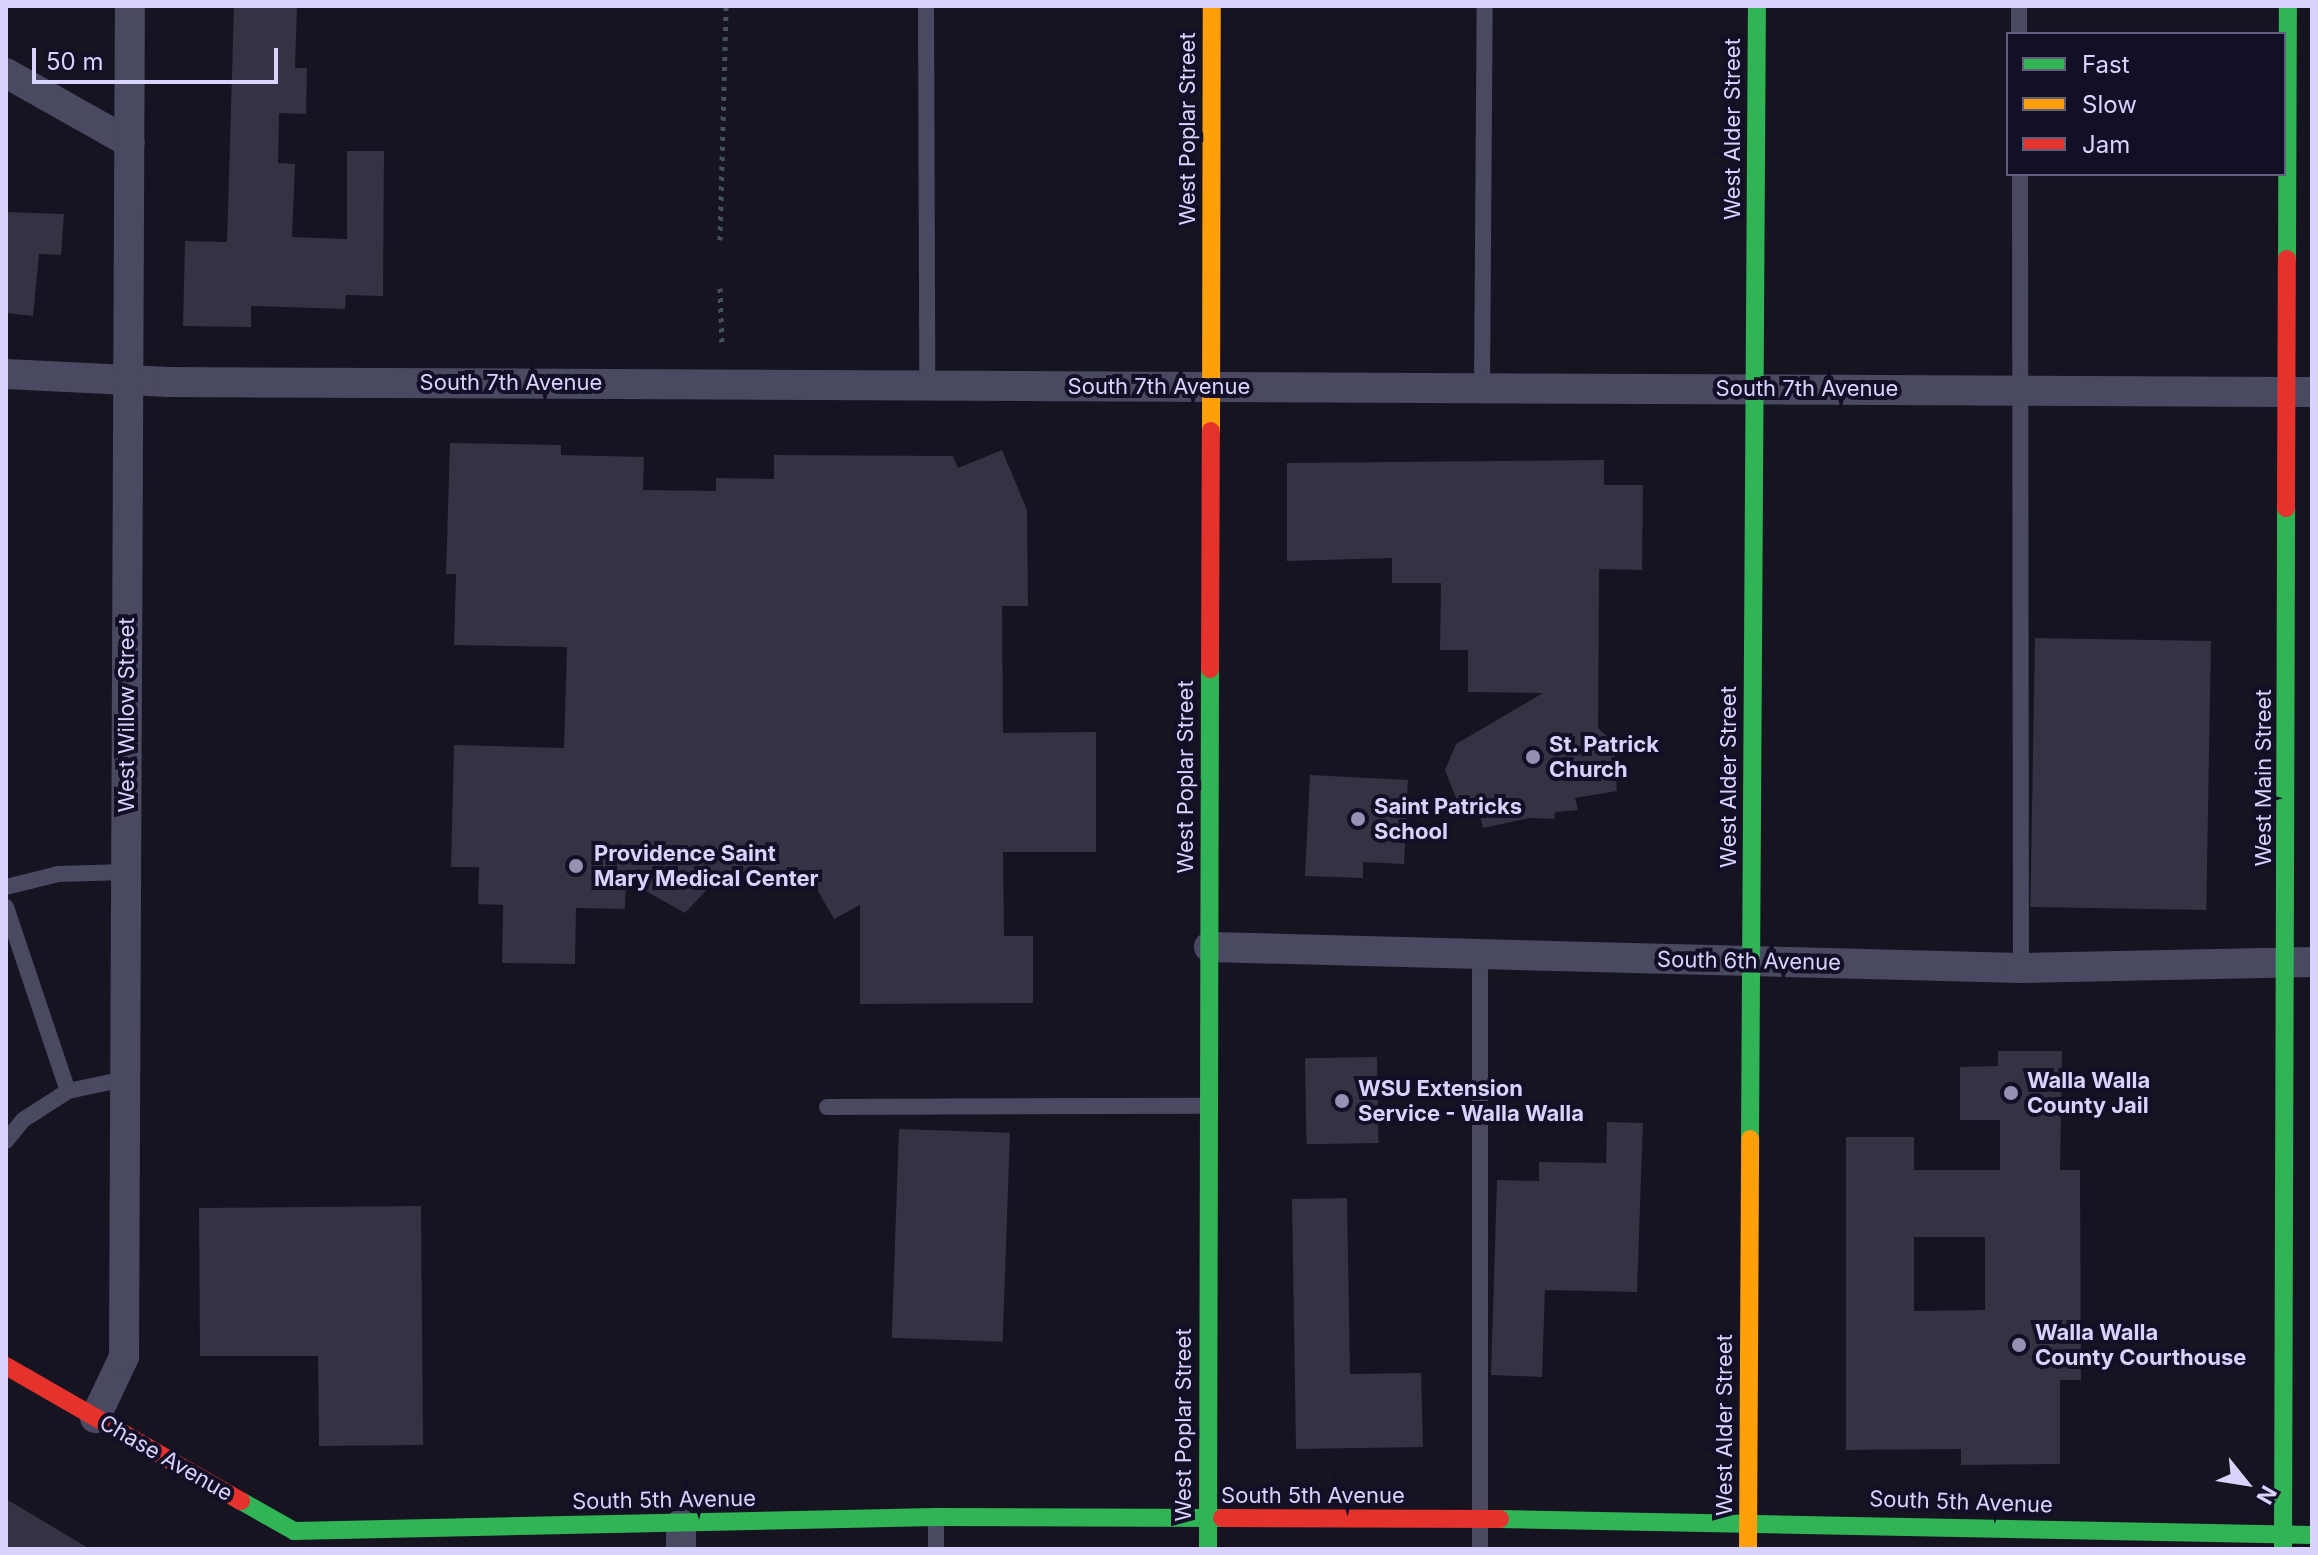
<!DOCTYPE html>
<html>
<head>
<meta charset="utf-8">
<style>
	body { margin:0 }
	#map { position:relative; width:2318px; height:1555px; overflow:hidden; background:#161421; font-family:Inter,sans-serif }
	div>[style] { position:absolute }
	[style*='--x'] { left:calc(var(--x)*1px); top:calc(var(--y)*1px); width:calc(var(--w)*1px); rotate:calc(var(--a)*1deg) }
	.building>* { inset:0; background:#343243; transform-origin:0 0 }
	.path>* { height:5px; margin-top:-2.5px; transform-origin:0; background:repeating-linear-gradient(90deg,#44505f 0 4px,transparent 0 10px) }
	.lane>* { height:16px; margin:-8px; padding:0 8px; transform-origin:8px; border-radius:8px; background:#4a4962 }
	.street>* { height:30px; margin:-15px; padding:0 15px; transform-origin:15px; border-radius:15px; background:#4a4962 }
	.fast>* { height:18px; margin:-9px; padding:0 9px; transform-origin:9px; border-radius:9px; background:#30b455 }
	.slow>* { height:18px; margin:-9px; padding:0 9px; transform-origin:9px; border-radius:9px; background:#ff9f0a }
	.jam>* { height:18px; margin:-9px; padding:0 9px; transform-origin:9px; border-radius:9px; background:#e5322d }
	.dots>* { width:22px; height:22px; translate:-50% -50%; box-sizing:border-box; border:4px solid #130f26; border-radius:50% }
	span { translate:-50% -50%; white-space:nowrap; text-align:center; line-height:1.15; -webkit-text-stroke:8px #130f26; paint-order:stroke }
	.street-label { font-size:22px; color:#d9d4ff }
	.poi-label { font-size:22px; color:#d9d4ff; font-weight:700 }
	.left { translate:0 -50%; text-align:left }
	.frame { position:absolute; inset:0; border:8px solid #d9d4ff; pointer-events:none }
	.legend { position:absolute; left:2006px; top:32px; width:280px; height:144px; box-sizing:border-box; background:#130f26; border:2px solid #625e7d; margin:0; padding:10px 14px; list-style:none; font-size:24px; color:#d9d4ff }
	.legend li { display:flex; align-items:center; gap:16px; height:40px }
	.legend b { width:40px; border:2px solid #625e7d }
	.north { position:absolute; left:2206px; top:1443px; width:80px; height:80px; -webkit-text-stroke:6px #130f26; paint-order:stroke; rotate:120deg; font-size:22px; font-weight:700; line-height:32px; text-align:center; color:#d9d4ff }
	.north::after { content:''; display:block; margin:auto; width:28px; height:36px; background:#d9d4ff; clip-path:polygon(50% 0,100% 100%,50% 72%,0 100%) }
	.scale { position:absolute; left:32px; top:48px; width:246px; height:36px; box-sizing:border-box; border:4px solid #d9d4ff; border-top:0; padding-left:10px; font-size:24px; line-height:28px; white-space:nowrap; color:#d9d4ff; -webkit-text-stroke:6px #130f26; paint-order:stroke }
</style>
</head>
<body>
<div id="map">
	<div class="building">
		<div style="clip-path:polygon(234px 6px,297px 6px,295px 68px,307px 68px,306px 114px,279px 113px,278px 163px,295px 164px,292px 237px,347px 239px,347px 151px,384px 151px,383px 296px,346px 295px,345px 309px,251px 306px,251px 327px,183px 326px,185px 241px,227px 242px)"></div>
		<div style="clip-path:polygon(6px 212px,64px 214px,61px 255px,39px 254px,33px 316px,6px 313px)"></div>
		<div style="clip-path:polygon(450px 443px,561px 445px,561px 455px,644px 457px,643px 490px,716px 491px,716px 478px,774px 479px,774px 455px,953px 456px,958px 468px,1002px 450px,1027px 510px,1028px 606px,1002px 606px,1003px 733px,1096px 732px,1096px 852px,1003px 852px,1004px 936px,1033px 936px,1033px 1003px,860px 1004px,860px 905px,834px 919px,815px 886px,714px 882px,685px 913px,626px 880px,625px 909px,576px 908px,575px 964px,502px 963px,503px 905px,478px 904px,479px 867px,451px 867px,454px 745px,564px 748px,567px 647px,454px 645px,456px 574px,446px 574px)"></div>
		<div style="clip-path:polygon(1604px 460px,1604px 485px,1643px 485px,1642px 570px,1599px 569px,1598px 728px,1614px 743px,1617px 791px,1575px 798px,1578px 810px,1555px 812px,1554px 819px,1530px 818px,1483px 828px,1479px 812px,1458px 803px,1445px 770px,1456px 744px,1543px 693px,1468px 692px,1468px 650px,1440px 650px,1441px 583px,1392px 583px,1392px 558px,1287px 561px,1287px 463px)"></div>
		<div style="left:2035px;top:638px;width:176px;height:269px;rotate:1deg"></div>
		<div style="clip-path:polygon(1310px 775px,1408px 780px,1404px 864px,1363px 862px,1363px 878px,1305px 876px)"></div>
		<div style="clip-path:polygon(evenodd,1998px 1051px,2062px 1051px,2060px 1170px,2080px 1170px,2081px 1380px,2060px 1380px,2060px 1464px,1961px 1465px,1961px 1449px,1846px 1450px,1846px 1137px,1914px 1137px,1914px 1170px,2000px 1170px,2000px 1120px,1960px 1120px,1960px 1067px,1998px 1066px,1998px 1051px,1914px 1237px,1985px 1237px,1985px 1310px,1914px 1311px,1914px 1237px)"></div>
		<div style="left:1377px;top:1057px;width:86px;height:72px;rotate:89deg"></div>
		<div style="clip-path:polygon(1607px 1122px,1643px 1123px,1637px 1292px,1545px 1290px,1542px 1377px,1491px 1375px,1497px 1180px,1539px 1181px,1539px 1162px,1606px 1163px)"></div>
		<div style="left:899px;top:1129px;width:111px;height:209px;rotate:2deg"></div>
		<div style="clip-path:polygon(1347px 1198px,1350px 1374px,1421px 1373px,1423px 1447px,1296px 1449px,1292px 1199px)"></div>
		<div style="clip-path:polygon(421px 1206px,423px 1445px,319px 1446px,318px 1356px,200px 1356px,199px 1208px)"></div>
		<div style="clip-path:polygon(6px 1499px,90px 1549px,6px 1549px)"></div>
	</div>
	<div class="path">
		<div style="--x:720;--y:240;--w:234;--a:-88.5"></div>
		<div style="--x:720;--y:288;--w:57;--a:88"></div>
	</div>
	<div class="lane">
		<div style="--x:926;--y:6;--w:379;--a:89.8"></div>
		<div style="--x:2019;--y:6;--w:28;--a:90"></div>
		<div style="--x:2020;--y:174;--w:794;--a:89.93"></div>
		<div style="--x:1482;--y:388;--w:382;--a:-89.6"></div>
		<div style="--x:6;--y:887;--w:54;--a:-14"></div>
		<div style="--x:58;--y:874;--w:68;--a:-1.7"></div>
		<div style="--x:6;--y:907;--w:194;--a:71.4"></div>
		<div style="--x:1480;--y:954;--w:595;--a:90"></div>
		<div style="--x:827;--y:1107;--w:380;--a:-0.2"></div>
		<div style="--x:6;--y:1141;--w:27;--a:-51"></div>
		<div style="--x:23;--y:1120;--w:54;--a:-32.8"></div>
		<div style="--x:68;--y:1091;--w:58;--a:-11.9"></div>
		<div style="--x:936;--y:1549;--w:30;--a:-90"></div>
	</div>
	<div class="street">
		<div style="--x:6;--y:73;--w:142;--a:29.4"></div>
		<div style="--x:6;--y:374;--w:162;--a:2.8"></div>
		<div style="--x:168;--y:382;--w:2144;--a:0.27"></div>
		<div style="--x:1209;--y:947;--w:812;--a:1.48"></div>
		<div style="--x:2021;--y:968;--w:291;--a:-1.2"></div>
		<div style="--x:95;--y:1418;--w:68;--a:-64.6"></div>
		<div style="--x:124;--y:1357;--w:1351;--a:-89.75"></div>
		<div style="--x:681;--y:1549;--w:25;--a:-90"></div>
	</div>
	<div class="fast">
		<div style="--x:2287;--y:259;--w:253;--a:-89.8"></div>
		<div style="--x:1750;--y:1139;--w:1133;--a:-89.65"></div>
		<div style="--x:241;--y:1501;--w:61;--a:29.5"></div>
		<div style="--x:294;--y:1531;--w:642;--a:-1.25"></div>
		<div style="--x:936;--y:1517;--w:286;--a:0.2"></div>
		<div style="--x:1500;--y:1519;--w:812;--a:1.13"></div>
		<div style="--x:1208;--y:1549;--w:880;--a:-89.87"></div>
		<div style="--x:2283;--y:1549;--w:1041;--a:-89.83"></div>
	</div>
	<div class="slow">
		<div style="--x:1211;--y:431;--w:425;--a:-89.9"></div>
		<div style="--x:1748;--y:1549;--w:410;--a:-89.7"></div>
	</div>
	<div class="jam">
		<div style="--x:2286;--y:508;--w:249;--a:-89.8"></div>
		<div style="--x:1210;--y:669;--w:238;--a:-89.8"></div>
		<div style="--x:6;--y:1366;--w:271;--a:29.9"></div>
		<div style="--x:1222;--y:1518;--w:278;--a:0.2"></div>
	</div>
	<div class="dots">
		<div style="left:1533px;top:757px;background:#9591b1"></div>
		<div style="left:1358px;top:819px;background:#9591b1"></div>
		<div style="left:576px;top:866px;background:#9591b1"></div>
		<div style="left:2011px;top:1093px;background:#9591b1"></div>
		<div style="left:1342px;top:1101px;background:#9591b1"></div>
		<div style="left:2019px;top:1345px;background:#9591b1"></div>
	</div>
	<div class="street-label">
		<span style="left:1188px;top:129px;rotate:-90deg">West Poplar Street</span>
		<span style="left:1733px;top:129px;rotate:-90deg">West Alder Street</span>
		<span style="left:511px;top:383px">South 7th Avenue</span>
		<span style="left:1159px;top:387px">South 7th Avenue</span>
		<span style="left:1807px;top:389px">South 7th Avenue</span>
		<span style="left:127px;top:715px;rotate:-90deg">West Willow Street</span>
		<span style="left:1186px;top:777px;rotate:-90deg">West Poplar Street</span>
		<span style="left:1729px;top:777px;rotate:-90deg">West Alder Street</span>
		<span style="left:2264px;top:778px;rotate:-90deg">West Main Street</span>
		<span style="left:1749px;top:961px;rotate:1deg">South 6th Avenue</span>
		<span style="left:1184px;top:1425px;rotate:-90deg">West Poplar Street</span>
		<span style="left:1725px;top:1425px;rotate:-90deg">West Alder Street</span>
		<span style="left:166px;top:1458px;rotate:30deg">Chase Avenue</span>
		<span style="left:1313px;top:1496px">South 5th Avenue</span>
		<span style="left:664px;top:1500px;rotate:-1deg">South 5th Avenue</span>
		<span style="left:1961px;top:1502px;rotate:2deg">South 5th Avenue</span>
	</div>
	<div class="poi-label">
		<span class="left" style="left:1549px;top:757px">St. Patrick<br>Church</span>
		<span class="left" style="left:1374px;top:819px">Saint Patricks<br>School</span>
		<span class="left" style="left:594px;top:866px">Providence Saint<br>Mary Medical Center</span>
		<span class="left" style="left:2027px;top:1093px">Walla Walla<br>County Jail</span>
		<span class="left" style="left:1358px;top:1101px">WSU Extension<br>Service - Walla Walla</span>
		<span class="left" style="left:2035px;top:1345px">Walla Walla<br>County Courthouse</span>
	</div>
	<div class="frame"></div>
	<ul class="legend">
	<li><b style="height:10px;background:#30b455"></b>Fast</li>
	<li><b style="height:10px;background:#ff9f0a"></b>Slow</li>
	<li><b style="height:10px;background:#e5322d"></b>Jam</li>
	</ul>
	<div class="north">N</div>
	<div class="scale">50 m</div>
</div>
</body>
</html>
